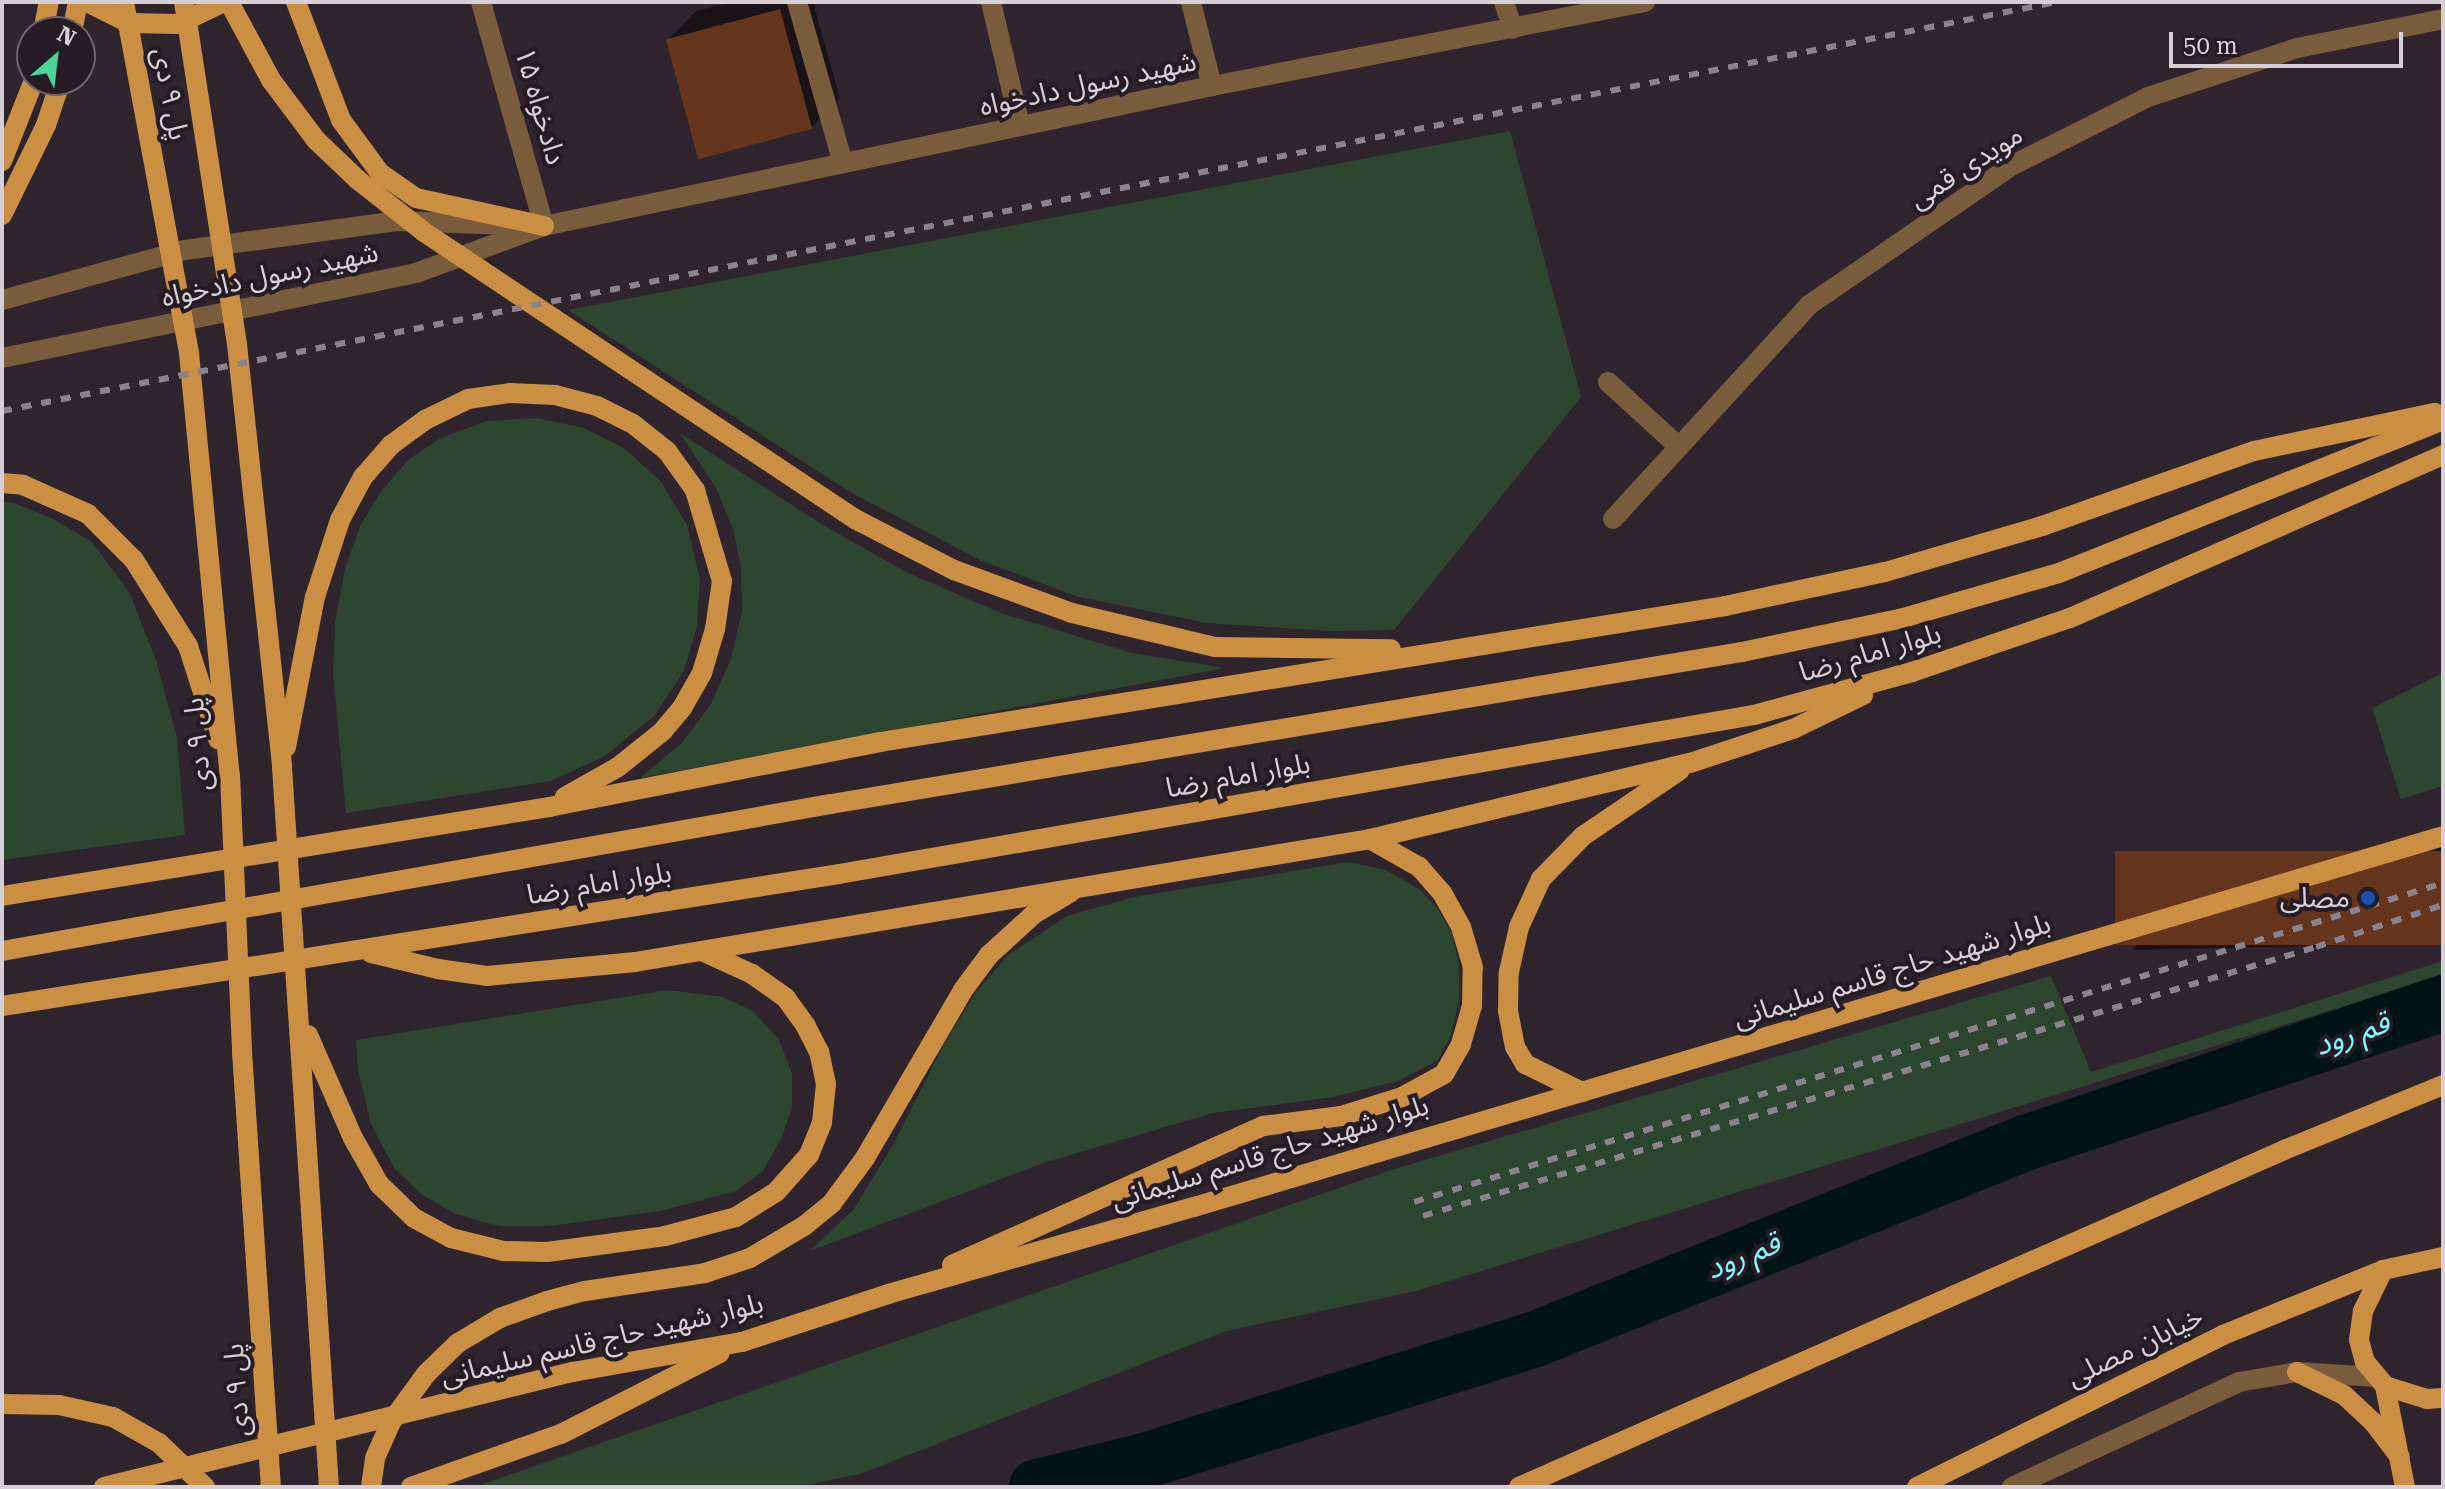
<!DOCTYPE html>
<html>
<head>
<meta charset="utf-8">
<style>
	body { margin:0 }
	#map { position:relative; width:2445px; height:1489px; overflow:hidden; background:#2f242e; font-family:"Roboto Serif","Noto Sans Arabic",serif }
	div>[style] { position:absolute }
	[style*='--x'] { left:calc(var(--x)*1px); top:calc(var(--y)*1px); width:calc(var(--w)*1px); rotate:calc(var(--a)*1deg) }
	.green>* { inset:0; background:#2b452e }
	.shadow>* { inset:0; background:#0007 }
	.river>* { height:56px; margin:-28px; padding:0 28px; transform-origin:28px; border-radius:28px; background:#001415 }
	.building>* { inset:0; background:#64351c; transform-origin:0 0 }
	.minor>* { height:20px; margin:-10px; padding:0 10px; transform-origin:10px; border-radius:10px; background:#795c3b }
	.major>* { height:20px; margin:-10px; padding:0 10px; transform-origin:10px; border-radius:10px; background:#ca8f43 }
	.rail>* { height:6px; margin-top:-3px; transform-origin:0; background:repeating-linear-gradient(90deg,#8b838b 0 10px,transparent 0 20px) }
	.dots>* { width:22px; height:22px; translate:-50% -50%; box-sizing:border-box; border:4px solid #251b24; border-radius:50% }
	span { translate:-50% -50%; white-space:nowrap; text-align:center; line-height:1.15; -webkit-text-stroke:8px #251b24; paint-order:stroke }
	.street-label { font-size:28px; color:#d6cfd6 }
	.poi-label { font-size:28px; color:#d6cfd6 }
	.right { translate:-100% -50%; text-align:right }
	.water-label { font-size:30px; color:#84fafc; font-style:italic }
	.frame { position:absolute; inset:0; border:4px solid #d6cfd6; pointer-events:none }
	.north { position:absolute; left:16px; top:16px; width:80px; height:80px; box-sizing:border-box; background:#251b24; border:2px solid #6c636b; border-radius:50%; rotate:28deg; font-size:22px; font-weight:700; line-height:32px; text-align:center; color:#d6cfd6 }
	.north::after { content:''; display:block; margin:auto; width:28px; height:36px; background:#49d49c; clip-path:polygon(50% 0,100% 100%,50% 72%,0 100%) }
	.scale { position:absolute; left:2169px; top:32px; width:234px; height:36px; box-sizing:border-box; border:4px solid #d6cfd6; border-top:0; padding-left:10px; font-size:24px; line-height:28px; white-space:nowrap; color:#d6cfd6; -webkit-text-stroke:6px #251b24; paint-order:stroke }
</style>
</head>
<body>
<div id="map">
	<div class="green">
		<div style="clip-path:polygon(1510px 131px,1581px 397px,1394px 630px,1333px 631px,1206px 623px,1076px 596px,980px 560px,850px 492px,568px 310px)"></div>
		<div style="clip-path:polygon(537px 418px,584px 428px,624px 448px,661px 482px,687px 525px,700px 580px,697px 626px,684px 671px,654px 716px,605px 756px,551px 781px,346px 813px,333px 673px,335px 622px,345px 569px,360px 526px,382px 490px,408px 460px,439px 439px,487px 421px)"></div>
		<div style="clip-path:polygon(680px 433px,823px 525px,906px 572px,1001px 613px,1132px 653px,1225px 668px,640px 778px,682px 743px,711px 704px,731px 659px,742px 611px,741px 567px,733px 529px,716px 488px)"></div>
		<div style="clip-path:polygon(2px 502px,14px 503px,53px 519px,92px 542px,129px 592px,156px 660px,177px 738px,185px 835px,2px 860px)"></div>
		<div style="clip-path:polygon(2443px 673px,2443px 786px,2401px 799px,2372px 708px)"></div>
		<div style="clip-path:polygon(1349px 862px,1385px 870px,1419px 889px,1438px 909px,1452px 934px,1459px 964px,1459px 1000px,1451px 1035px,1438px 1060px,1398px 1081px,1334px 1097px,1213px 1113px,1043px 1163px,810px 1251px,854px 1209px,894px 1143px,944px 1044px,976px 992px,1008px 955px,1067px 916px,1134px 897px)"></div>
		<div style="clip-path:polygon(2443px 961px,2443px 976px,1416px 1291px,1226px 1331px,860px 1474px,797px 1487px,474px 1487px,1391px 1170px,2051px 976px,2091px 1072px)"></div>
		<div style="clip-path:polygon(668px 990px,723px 997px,753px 1011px,779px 1040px,792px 1074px,792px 1108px,781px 1139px,763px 1171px,736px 1191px,660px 1211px,550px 1226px,499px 1226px,455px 1214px,421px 1194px,394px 1168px,371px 1124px,358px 1070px,356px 1040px)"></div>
	</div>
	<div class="shadow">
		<div style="clip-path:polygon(732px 2px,813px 2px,840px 98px,812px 127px,668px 40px,696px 11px)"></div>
		<div style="clip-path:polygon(2443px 833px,2443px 943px,2132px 950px,2160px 922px)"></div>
	</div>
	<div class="river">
		<div style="--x:1037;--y:1487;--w:107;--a:-13.5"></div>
		<div style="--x:1141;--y:1462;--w:411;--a:-17.3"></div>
		<div style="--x:1533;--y:1340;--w:533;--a:-21.8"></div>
		<div style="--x:2028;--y:1142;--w:438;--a:-18.5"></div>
	</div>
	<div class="building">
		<div style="left:780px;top:9px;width:124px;height:118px;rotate:75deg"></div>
		<div style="left:2443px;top:851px;width:94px;height:328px;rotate:90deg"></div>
	</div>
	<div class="minor">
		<div style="--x:481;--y:2;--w:233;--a:74.3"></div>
		<div style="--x:797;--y:2;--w:167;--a:74.1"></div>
		<div style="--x:991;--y:2;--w:127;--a:76.8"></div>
		<div style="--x:1191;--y:2;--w:87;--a:76"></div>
		<div style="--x:1504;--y:2;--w:28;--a:72"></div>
		<div style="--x:2;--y:300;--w:190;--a:-15.3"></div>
		<div style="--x:185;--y:250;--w:215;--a:-7.8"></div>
		<div style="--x:398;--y:221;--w:115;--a:2"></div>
		<div style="--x:2;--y:358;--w:423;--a:-11.6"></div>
		<div style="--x:416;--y:273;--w:136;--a:-20.2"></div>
		<div style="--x:544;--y:226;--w:683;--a:-11.84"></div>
		<div style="--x:1212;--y:86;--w:441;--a:-11"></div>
		<div style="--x:1608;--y:382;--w:95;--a:42.4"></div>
		<div style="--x:1613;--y:519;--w:290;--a:-47.5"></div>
		<div style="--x:1809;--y:305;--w:247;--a:-34.5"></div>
		<div style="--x:2013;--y:165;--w:151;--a:-26.7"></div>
		<div style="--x:2148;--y:97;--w:157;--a:-18.2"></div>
		<div style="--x:2297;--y:48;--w:149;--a:-11.2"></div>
		<div style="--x:2012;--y:1487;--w:250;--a:-24.8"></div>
		<div style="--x:2239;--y:1382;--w:59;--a:-9.8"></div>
		<div style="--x:2297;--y:1372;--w:80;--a:3.6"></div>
	</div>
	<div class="major">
		<div style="--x:87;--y:2;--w:47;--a:26.6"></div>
		<div style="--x:129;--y:23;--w:49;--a:1.2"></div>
		<div style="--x:178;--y:24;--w:51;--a:-25.6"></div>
		<div style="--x:124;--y:2;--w:357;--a:79.5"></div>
		<div style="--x:189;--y:353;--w:424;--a:84.5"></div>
		<div style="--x:230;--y:775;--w:277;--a:87.5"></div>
		<div style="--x:242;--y:1052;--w:436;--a:86.2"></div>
		<div style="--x:184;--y:2;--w:346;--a:81.2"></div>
		<div style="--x:237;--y:344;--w:425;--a:83.9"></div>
		<div style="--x:282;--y:767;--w:722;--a:86.27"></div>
		<div style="--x:229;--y:2;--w:89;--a:61.7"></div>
		<div style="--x:271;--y:80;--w:75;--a:53.1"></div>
		<div style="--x:316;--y:140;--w:58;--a:43.6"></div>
		<div style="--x:358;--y:180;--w:84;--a:38.2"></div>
		<div style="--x:424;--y:232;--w:518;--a:33.66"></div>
		<div style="--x:855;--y:519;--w:111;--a:27.3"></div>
		<div style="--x:954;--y:570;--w:126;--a:20"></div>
		<div style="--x:1072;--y:613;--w:147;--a:13.4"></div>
		<div style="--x:1215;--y:647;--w:176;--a:0.7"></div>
		<div style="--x:296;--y:2;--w:126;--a:69.1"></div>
		<div style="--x:341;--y:120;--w:66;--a:53.7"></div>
		<div style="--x:380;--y:173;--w:44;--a:34.8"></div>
		<div style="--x:416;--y:198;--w:131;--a:12.3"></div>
		<div style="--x:43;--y:32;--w:31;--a:-79"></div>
		<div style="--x:72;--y:32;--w:31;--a:-79"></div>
		<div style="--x:2;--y:161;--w:87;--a:-68.4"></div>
		<div style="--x:2;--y:215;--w:100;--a:-63.9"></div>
		<div style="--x:46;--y:125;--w:47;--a:-71.6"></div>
		<div style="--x:2;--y:483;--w:21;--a:5"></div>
		<div style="--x:23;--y:485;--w:71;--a:24"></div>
		<div style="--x:88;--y:514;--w:65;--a:45"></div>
		<div style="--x:134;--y:560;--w:102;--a:57.9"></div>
		<div style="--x:188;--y:646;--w:98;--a:72.1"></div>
		<div style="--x:286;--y:747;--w:153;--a:-79.1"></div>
		<div style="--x:315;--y:597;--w:81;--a:-72"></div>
		<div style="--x:340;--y:520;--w:49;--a:-61.9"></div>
		<div style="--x:363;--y:477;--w:43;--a:-48.8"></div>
		<div style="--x:391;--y:445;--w:42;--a:-36.3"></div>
		<div style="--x:425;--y:420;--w:48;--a:-26"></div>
		<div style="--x:468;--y:399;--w:42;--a:-8.1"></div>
		<div style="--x:510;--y:393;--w:45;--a:2.5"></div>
		<div style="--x:555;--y:395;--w:43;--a:14.7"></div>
		<div style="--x:597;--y:406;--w:40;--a:26.6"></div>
		<div style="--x:633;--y:424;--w:43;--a:38.5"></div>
		<div style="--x:667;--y:451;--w:48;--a:54.3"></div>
		<div style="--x:695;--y:490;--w:95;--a:73.5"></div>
		<div style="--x:722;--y:581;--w:49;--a:98.3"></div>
		<div style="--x:715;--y:629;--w:46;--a:106.5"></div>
		<div style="--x:702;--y:673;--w:40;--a:119.7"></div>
		<div style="--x:682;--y:708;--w:30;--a:130"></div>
		<div style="--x:663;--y:731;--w:58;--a:141.3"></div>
		<div style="--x:618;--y:767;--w:61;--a:150.5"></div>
		<div style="--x:2;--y:896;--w:554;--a:-9.24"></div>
		<div style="--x:549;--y:807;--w:337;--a:-11.1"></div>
		<div style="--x:880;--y:742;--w:856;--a:-9.14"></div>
		<div style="--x:1725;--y:606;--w:164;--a:-12"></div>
		<div style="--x:1885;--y:572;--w:164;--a:-16.3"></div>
		<div style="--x:2042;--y:526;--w:225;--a:-19.5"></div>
		<div style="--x:2254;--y:451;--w:185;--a:-11.9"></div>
		<div style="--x:2;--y:951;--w:842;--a:-10.06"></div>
		<div style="--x:831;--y:804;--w:924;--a:-9.47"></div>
		<div style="--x:1742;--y:652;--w:165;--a:-11.9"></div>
		<div style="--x:1903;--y:618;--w:162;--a:-16.1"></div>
		<div style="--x:2059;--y:573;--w:413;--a:-21.7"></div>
		<div style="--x:371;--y:953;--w:69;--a:13.4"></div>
		<div style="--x:438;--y:969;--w:49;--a:8.1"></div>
		<div style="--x:487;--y:976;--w:149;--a:-5.4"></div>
		<div style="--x:635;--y:962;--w:745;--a:-9.5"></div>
		<div style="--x:1370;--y:839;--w:329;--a:-13.4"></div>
		<div style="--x:1690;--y:763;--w:108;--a:-18.3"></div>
		<div style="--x:1793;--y:729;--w:78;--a:-25.9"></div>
		<div style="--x:2;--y:1006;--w:847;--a:-8.96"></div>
		<div style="--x:839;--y:874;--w:929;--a:-9.86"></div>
		<div style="--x:1754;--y:715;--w:164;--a:-15.2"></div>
		<div style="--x:1912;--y:672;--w:167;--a:-18.9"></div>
		<div style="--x:2070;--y:618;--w:407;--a:-23.6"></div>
		<div style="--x:308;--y:1035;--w:112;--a:66.4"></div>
		<div style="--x:353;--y:1138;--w:53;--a:60.5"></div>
		<div style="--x:379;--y:1184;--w:49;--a:44.2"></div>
		<div style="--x:414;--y:1218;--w:42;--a:28.4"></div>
		<div style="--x:451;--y:1238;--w:54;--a:14"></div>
		<div style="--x:503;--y:1251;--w:44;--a:1.3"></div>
		<div style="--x:547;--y:1252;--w:119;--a:-7.7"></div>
		<div style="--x:665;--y:1236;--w:73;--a:-15"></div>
		<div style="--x:736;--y:1217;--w:47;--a:-32"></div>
		<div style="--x:776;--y:1192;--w:50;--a:-48.3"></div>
		<div style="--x:809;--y:1155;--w:35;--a:-68"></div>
		<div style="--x:822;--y:1122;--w:38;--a:-84"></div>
		<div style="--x:826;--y:1084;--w:33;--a:-102"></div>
		<div style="--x:819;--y:1052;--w:29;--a:-117"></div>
		<div style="--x:806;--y:1026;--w:34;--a:-126"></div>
		<div style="--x:786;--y:998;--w:42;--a:-144.8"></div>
		<div style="--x:752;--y:974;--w:53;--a:-155.4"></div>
		<div style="--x:1582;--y:1092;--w:64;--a:-153.8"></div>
		<div style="--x:1525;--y:1064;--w:20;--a:-120"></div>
		<div style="--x:1515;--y:1047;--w:37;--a:-101"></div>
		<div style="--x:1508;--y:1011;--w:39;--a:-89"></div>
		<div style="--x:1509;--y:972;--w:46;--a:-77.5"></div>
		<div style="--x:1519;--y:927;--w:53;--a:-65.4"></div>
		<div style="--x:1541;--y:879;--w:60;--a:-45.7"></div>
		<div style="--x:1583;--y:836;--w:117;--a:-34.2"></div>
		<div style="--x:952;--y:1265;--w:341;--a:-24.1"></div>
		<div style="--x:1263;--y:1126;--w:79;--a:-7.3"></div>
		<div style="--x:1341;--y:1116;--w:64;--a:-17.3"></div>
		<div style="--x:1402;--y:1097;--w:48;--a:-28.7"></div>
		<div style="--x:1444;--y:1074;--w:34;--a:-60"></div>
		<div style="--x:1461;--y:1044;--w:40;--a:-74"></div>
		<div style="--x:1472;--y:1006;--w:39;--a:-89"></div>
		<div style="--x:1473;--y:967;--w:42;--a:-106.7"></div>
		<div style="--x:1461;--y:927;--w:39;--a:-119"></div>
		<div style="--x:1442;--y:893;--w:35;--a:-131"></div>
		<div style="--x:1419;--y:867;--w:56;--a:-150.3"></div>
		<div style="--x:2383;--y:1270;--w:46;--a:116"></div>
		<div style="--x:2363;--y:1311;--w:29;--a:98"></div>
		<div style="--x:2359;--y:1340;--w:23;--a:75"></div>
		<div style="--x:2365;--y:1362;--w:31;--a:50"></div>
		<div style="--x:2385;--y:1386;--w:44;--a:17.2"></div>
		<div style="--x:2427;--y:1399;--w:16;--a:-4"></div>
		<div style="--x:2297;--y:1372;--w:52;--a:26.1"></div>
		<div style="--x:2344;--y:1395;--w:40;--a:43"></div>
		<div style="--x:2373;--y:1422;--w:44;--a:52.4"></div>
		<div style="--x:2385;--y:1386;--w:103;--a:78.8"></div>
		<div style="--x:2;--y:1404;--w:57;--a:1"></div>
		<div style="--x:59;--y:1405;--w:55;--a:12.5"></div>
		<div style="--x:113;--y:1417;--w:53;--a:29.5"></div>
		<div style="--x:159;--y:1443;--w:64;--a:43.7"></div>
		<div style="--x:104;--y:1487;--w:483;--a:-13.8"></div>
		<div style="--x:573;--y:1372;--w:172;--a:-10.1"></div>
		<div style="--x:742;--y:1342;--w:154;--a:-18.2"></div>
		<div style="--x:888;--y:1294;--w:318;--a:-15.9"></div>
		<div style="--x:1194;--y:1207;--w:1303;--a:-16.54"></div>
		<div style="--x:371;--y:1487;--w:29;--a:-82"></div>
		<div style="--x:375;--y:1458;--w:39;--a:-66"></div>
		<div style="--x:391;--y:1422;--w:59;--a:-53.9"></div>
		<div style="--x:426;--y:1374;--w:45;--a:-44.1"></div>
		<div style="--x:458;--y:1343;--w:49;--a:-30.8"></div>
		<div style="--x:500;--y:1318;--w:50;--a:-19.9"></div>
		<div style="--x:547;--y:1301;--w:39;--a:-15"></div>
		<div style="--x:585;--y:1291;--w:121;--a:-8.5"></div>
		<div style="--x:705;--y:1273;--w:47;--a:-18.4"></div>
		<div style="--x:750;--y:1258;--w:63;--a:-30.7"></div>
		<div style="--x:804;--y:1226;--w:36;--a:-39"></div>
		<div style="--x:832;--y:1203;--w:56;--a:-53.7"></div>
		<div style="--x:865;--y:1158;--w:194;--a:-59.7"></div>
		<div style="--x:963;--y:990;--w:44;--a:-53.4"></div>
		<div style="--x:989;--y:955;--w:61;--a:-42.3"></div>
		<div style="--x:1034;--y:914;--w:43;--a:-30.7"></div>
		<div style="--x:411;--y:1487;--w:159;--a:-19.5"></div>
		<div style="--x:561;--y:1434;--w:178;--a:-27"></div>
		<div style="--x:1519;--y:1487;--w:836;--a:-23.77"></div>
		<div style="--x:2284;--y:1150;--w:172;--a:-22.2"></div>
		<div style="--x:1917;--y:1487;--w:342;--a:-26.4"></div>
		<div style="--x:2223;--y:1335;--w:173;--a:-22.1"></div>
		<div style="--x:2383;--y:1270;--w:61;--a:-12.2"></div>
	</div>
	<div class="rail">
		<div style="--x:2;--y:411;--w:2094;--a:-11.26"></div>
		<div style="--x:1414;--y:1202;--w:1077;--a:-17.22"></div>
		<div style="--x:1423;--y:1216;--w:933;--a:-16.76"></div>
		<div style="--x:2316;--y:947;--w:134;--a:-18.3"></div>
	</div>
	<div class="dots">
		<div style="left:2368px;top:898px;background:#1a4fb4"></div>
	</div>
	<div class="street-label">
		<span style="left:1088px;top:84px;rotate:-12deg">شهید رسول دادخواه</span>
		<span style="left:170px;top:94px;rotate:79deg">پل ۹ دی</span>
		<span style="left:540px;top:106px;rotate:74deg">دادخواه ۱۵</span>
		<span style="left:1966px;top:167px;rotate:-33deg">مویدی قمی</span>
		<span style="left:270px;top:275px;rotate:-12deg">شهید رسول دادخواه</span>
		<span style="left:1870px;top:653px;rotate:-16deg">بلوار امام رضا</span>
		<span style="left:198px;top:744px;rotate:-95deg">پل ۹ دی</span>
		<span style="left:1238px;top:776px;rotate:-10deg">بلوار امام رضا</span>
		<span style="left:599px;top:884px;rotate:-9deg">بلوار امام رضا</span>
		<span style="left:1892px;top:971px;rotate:-17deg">بلوار شهید حاج قاسم سلیمانی</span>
		<span style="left:1270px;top:1153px;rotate:-17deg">بلوار شهید حاج قاسم سلیمانی</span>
		<span style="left:602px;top:1340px;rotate:-13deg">بلوار شهید حاج قاسم سلیمانی</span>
		<span style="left:2135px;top:1347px;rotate:-26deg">خیابان مصلی</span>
		<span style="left:237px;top:1390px;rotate:-94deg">پل ۹ دی</span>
	</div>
	<div class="poi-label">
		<span class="right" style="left:2350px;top:898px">مصلی</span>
	</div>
	<div class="water-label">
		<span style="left:2352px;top:1034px;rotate:-19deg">قم رود</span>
		<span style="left:1743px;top:1256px;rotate:-22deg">قم رود</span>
	</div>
	<div class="frame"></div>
	<div class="north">N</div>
	<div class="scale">50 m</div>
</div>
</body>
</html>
